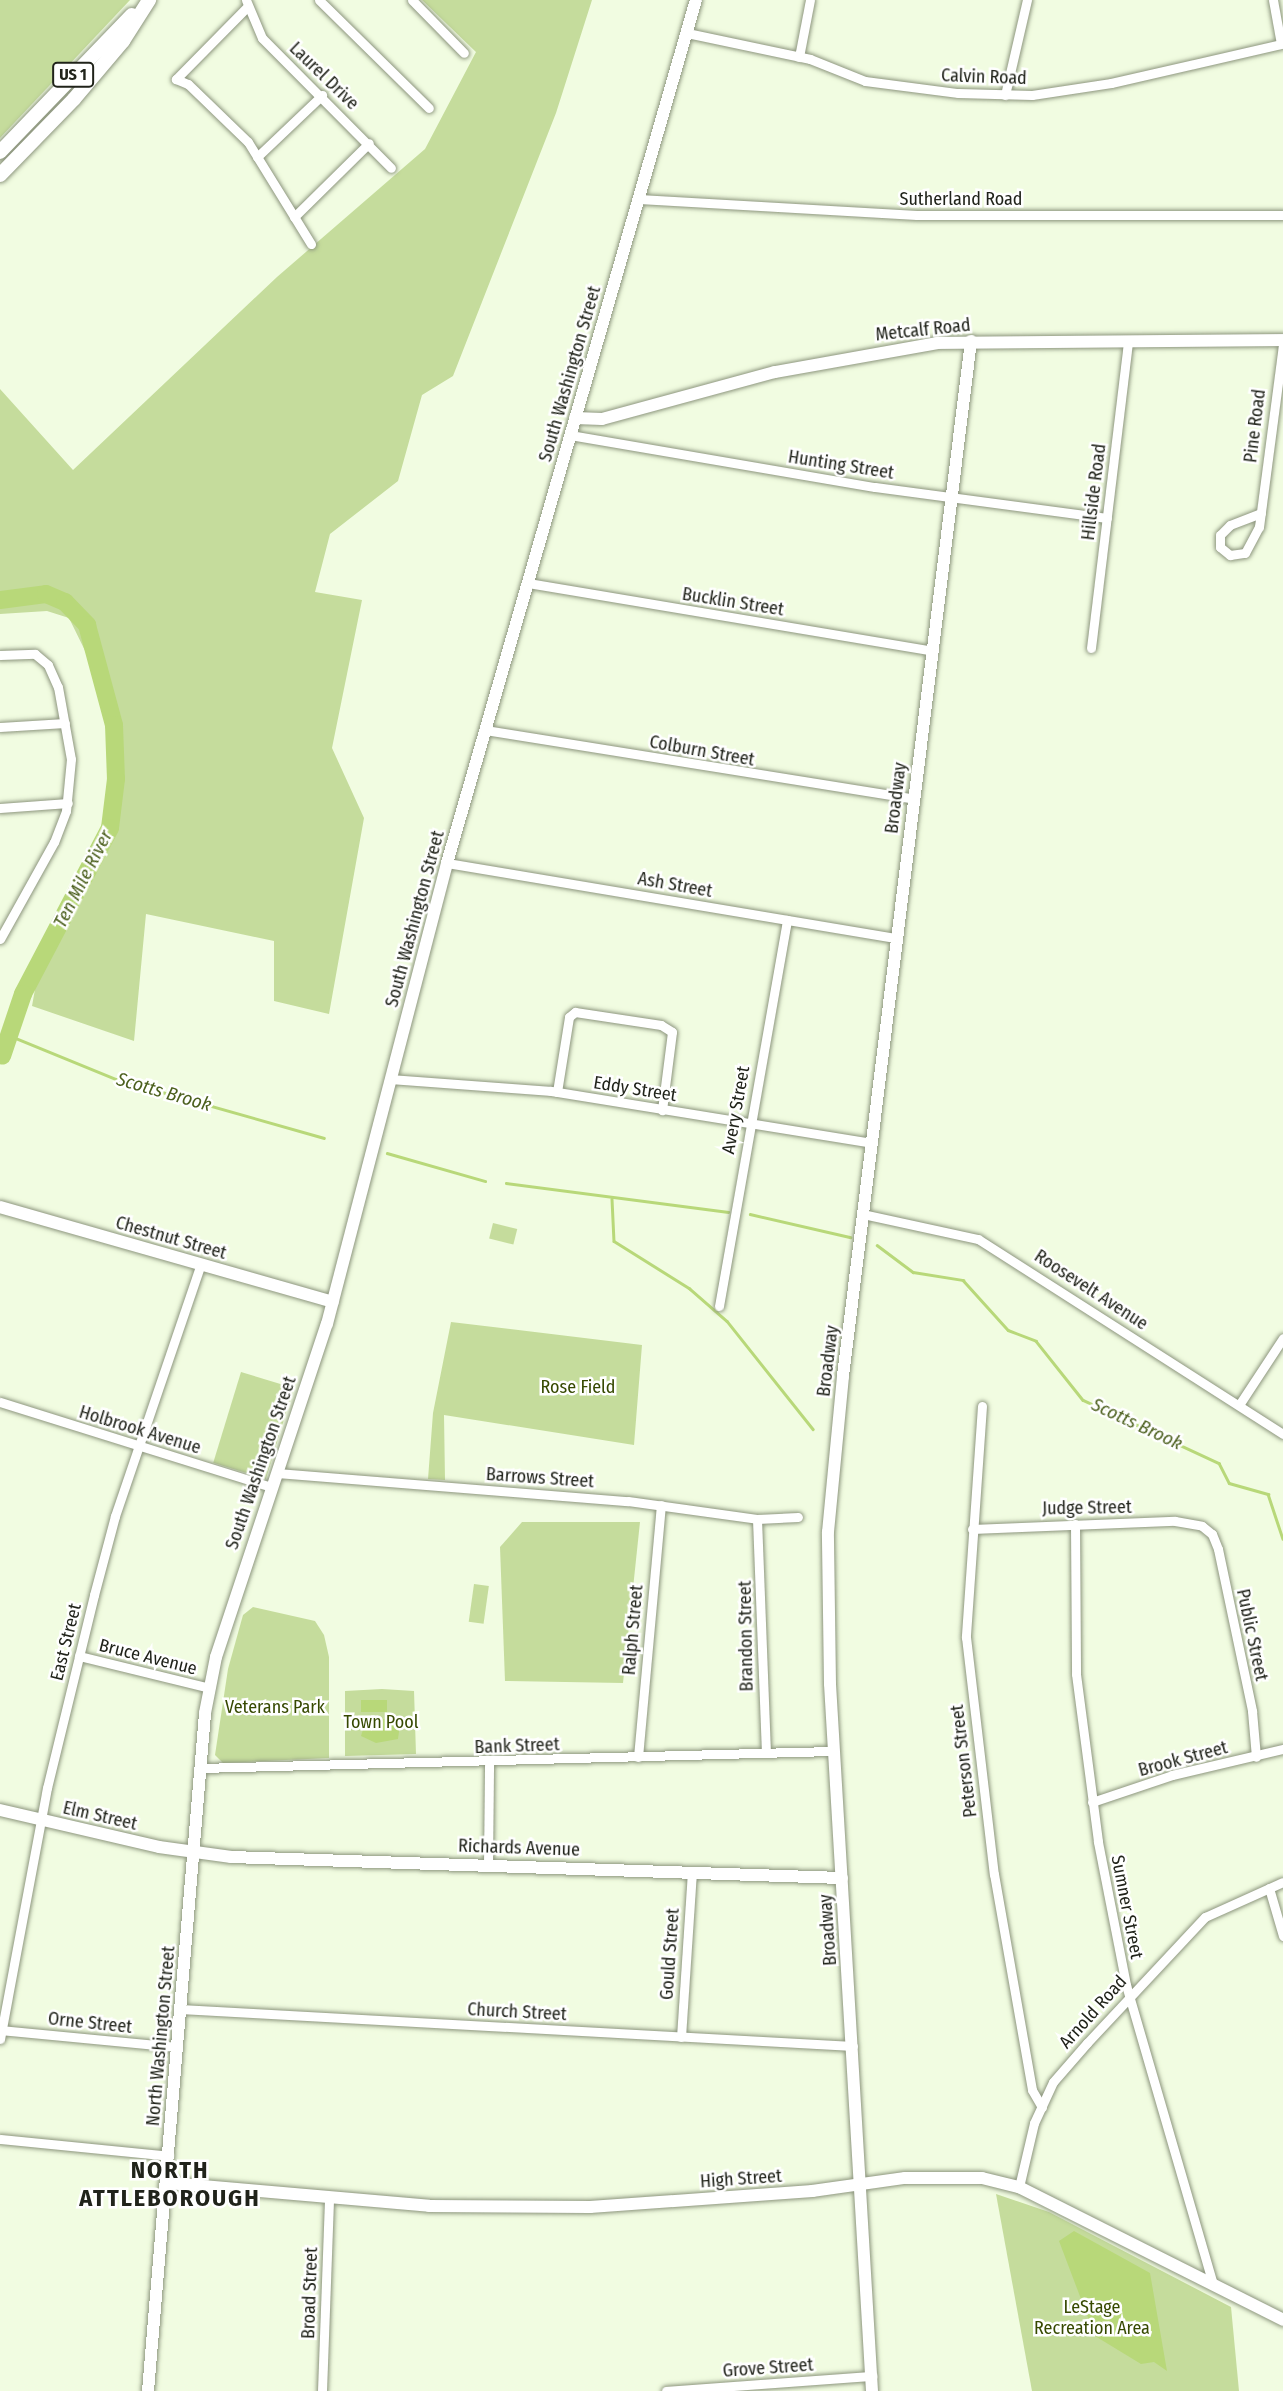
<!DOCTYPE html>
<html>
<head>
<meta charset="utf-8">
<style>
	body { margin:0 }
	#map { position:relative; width:1283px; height:2391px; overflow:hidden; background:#f1fce1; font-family:"Fira Sans Condensed",sans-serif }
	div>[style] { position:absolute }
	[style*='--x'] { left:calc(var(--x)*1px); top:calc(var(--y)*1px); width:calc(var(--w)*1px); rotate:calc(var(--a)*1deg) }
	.green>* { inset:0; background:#c5dc9c; transform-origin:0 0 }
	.water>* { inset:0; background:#b8d879; transform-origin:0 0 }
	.stream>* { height:2.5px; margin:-1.25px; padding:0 1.25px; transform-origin:1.25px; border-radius:1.25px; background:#b8d879 }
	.river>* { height:18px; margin:-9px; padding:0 9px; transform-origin:9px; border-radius:9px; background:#b8d879 }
	.roads { filter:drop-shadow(0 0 2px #8d967e) drop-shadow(0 0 2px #8d967e) }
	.street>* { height:9px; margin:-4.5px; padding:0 4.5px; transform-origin:4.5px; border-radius:4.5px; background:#fff }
	.secondary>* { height:12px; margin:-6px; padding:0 6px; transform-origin:6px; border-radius:6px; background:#fff }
	.primary>* { height:14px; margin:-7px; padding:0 7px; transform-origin:7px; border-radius:7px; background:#fff }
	span { translate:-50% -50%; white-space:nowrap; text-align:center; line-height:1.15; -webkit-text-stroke:5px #fff; paint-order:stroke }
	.shield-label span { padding:2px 5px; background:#fff; border:2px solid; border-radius:5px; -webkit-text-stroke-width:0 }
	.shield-label { font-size:16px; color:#20231a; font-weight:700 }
	.street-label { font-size:18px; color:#20231a }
	.park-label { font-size:18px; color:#364900 }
	.water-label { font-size:19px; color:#4c601e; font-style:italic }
	.district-label { font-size:24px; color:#20231a; font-weight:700; letter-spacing:2px }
</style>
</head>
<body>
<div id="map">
	<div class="green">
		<div style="clip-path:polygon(0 0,130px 0,0 138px)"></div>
		<div style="clip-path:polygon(422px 0,592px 0,556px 113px,453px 376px,422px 395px,398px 481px,330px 534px,315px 592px,362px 600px,332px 748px,364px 818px,329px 1014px,274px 1001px,274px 941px,146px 914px,134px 1041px,32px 1006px,39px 967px,68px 898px,103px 834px,111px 739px,95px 671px,69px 618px,47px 611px,0 614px,0 389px,73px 470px,277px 277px,425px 149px,476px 52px)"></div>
		<div style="left:493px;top:1223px;width:25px;height:16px;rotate:14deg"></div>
		<div style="clip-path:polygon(451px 1322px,642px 1345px,634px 1445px,444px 1415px,445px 1480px,428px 1479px,433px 1413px)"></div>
		<div style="left:241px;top:1372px;width:55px;height:95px;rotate:17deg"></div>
		<div style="clip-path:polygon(522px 1522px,640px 1522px,623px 1683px,505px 1681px,500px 1547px)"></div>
		<div style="left:474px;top:1584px;width:15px;height:38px;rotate:8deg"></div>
		<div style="clip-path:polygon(253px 1607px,315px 1621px,324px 1635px,329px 1657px,329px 1758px,223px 1763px,215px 1755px,228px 1669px,243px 1615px)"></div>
		<div style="clip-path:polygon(382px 1689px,414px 1691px,416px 1754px,345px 1756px,345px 1691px)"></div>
		<div style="clip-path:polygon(996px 2194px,1049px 2212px,1231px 2307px,1239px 2391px,1032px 2391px)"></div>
	</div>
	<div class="water">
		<div style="left:387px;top:1700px;width:12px;height:26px;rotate:90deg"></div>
		<div style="clip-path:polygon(393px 1717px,400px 1724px,398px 1739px,376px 1743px,361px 1736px,365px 1723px)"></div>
		<div style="clip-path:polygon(1074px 2231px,1150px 2273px,1167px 2371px,1154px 2362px,1141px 2364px,1095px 2336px,1059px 2241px)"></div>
	</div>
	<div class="stream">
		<div style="--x:8;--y:1035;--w:117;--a:22.2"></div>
		<div style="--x:116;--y:1079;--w:216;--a:15.8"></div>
		<div style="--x:387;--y:1153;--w:102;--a:15.9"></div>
		<div style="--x:506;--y:1183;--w:224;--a:7.4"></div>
		<div style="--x:612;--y:1199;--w:42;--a:87.3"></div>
		<div style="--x:614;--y:1241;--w:89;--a:32.1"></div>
		<div style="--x:689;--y:1288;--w:50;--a:41"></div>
		<div style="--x:727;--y:1321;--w:138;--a:51.5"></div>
		<div style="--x:750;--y:1214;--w:103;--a:13"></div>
		<div style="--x:877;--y:1245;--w:45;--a:36.9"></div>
		<div style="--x:913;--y:1272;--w:51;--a:9.1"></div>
		<div style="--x:963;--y:1280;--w:67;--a:48"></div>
		<div style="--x:1008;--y:1330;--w:30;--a:21"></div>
		<div style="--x:1036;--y:1341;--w:75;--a:51.5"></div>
		<div style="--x:1083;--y:1400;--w:150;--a:24.9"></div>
		<div style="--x:1219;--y:1463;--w:22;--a:63"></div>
		<div style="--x:1229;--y:1483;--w:41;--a:15.8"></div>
		<div style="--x:1268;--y:1494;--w:47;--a:71.6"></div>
	</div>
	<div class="river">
		<div style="--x:0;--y:600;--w:46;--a:-7.4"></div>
		<div style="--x:46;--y:594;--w:21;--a:23"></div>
		<div style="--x:65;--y:602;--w:32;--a:46"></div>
		<div style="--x:87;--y:625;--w:104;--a:74.9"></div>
		<div style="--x:114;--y:725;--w:54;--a:87.9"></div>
		<div style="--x:116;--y:779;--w:49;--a:97"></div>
		<div style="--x:110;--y:828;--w:187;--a:117.7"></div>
		<div style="--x:23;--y:994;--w:65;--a:108.7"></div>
	</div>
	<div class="roads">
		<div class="street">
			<div style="--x:246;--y:0;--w:41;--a:67.2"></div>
			<div style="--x:262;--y:38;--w:183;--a:45.2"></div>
			<div style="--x:319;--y:0;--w:154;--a:44.5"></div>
			<div style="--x:412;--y:0;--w:74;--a:45.5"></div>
			<div style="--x:248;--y:6;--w:103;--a:134.6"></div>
			<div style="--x:176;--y:79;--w:13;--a:23"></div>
			<div style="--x:188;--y:84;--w:83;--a:44"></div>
			<div style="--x:248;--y:142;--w:120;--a:58.3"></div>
			<div style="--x:687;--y:33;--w:126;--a:11.9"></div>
			<div style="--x:810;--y:59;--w:59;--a:21.8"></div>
			<div style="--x:865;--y:81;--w:94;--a:7.4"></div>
			<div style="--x:958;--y:93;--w:74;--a:1.5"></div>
			<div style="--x:1032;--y:95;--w:80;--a:-8.6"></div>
			<div style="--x:1111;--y:83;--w:174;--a:-12.9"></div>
			<div style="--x:1281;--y:44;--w:45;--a:-100.3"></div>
			<div style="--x:799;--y:57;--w:58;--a:-79.1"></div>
			<div style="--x:1005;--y:95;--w:98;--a:-77"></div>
			<div style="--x:257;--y:157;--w:90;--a:-43.6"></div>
			<div style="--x:639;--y:199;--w:278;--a:3.3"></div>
			<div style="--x:917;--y:215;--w:366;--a:0"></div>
			<div style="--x:294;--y:217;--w:105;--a:-44.6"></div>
			<div style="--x:570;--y:435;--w:309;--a:9.7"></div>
			<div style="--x:875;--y:487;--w:234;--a:7.6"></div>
			<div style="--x:1261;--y:513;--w:33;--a:159"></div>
			<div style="--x:1230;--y:525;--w:14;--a:135"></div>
			<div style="--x:1220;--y:535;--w:12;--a:90"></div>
			<div style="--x:1220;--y:547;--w:13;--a:39"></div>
			<div style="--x:1230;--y:555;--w:15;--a:-8"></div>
			<div style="--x:1245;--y:553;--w:30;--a:-62"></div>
			<div style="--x:1259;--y:527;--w:185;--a:-82.5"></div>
			<div style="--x:528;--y:583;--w:411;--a:9.5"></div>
			<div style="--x:1091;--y:648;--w:310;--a:-83.1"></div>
			<div style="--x:0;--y:655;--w:35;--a:-2"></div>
			<div style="--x:35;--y:654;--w:17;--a:40"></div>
			<div style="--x:48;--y:665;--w:24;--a:66"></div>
			<div style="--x:58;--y:687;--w:73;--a:79.8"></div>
			<div style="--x:71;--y:759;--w:52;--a:95.5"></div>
			<div style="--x:66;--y:811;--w:33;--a:111"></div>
			<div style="--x:54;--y:842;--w:111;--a:119.1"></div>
			<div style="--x:0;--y:727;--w:65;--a:-3.5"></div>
			<div style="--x:485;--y:730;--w:435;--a:9.1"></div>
			<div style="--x:0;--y:808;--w:68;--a:-4.2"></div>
			<div style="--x:447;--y:863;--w:456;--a:9.5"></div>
			<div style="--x:391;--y:1079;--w:160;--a:4.3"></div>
			<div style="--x:551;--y:1091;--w:325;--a:9.2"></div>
			<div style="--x:557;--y:1092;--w:76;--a:-80.9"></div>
			<div style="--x:569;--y:1017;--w:8;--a:-40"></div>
			<div style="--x:575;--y:1012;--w:87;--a:8.6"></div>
			<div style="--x:661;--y:1025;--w:13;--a:32"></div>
			<div style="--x:672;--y:1032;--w:79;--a:97.3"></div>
			<div style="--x:863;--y:1214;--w:118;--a:12.3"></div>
			<div style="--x:978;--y:1239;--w:362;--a:32.6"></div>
			<div style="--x:719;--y:1306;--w:392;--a:-80"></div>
			<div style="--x:0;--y:1402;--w:284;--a:17.4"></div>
			<div style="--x:1239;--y:1405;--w:80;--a:-56.7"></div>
			<div style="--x:982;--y:1406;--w:232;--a:94"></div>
			<div style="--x:966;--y:1637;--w:239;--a:83.3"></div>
			<div style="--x:994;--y:1874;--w:219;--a:80"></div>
			<div style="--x:1032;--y:2090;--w:20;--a:60"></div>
			<div style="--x:277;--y:1473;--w:352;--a:4.6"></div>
			<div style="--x:628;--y:1501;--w:130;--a:7.9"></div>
			<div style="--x:757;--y:1519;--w:41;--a:-2.8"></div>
			<div style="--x:757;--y:1519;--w:234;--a:87.8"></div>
			<div style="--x:1075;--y:1524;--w:150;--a:89.6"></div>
			<div style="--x:1076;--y:1674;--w:169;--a:82.5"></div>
			<div style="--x:1098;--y:1842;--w:146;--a:78.9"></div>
			<div style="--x:1126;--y:1985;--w:312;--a:73.8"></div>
			<div style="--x:972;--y:1529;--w:203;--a:-2.3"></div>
			<div style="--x:1175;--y:1521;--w:27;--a:10"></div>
			<div style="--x:1202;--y:1526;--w:13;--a:39"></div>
			<div style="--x:1212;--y:1534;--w:16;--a:68"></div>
			<div style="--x:1218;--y:1549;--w:166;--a:78.1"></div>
			<div style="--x:1252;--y:1711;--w:46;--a:85"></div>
			<div style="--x:79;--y:1656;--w:135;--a:13.7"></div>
			<div style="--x:638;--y:1757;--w:253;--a:-84.8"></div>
			<div style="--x:200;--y:1768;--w:634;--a:-1.54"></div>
			<div style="--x:1092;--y:1802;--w:84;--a:-18.6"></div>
			<div style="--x:1172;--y:1775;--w:114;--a:-13.2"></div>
			<div style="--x:488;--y:1865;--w:103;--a:-89.4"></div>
			<div style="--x:1269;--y:1888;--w:50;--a:73.7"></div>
			<div style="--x:180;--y:2009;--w:674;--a:3.15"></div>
			<div style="--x:0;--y:2030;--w:178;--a:5.5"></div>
			<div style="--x:681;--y:2037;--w:165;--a:-86.2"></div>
			<div style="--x:0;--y:2039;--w:255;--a:-79.4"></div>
			<div style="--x:47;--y:1788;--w:199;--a:-76.3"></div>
			<div style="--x:94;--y:1595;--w:82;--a:-75.1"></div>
			<div style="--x:115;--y:1516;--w:266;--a:-71.2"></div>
			<div style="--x:0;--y:2139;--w:170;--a:5.7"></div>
			<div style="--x:1019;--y:2187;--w:66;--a:-76.8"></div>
			<div style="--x:1034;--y:2123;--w:45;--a:-65.1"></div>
			<div style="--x:1053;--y:2082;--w:52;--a:-48.9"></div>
			<div style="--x:1087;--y:2043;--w:173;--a:-46.9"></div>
			<div style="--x:1205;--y:1917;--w:85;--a:-24.2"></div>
			<div style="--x:322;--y:2391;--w:195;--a:-87.9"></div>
			<div style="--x:666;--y:2391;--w:207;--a:-4.2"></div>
		</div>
		<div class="secondary">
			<div style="--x:575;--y:418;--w:27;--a:2"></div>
			<div style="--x:602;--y:419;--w:179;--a:-15.2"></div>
			<div style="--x:775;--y:372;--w:165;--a:-10.1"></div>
			<div style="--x:937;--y:343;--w:346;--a:-0.5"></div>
			<div style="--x:0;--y:1207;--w:346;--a:15.9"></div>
			<div style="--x:0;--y:1810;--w:163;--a:13.1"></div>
			<div style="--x:159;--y:1847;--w:73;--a:7.9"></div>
			<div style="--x:231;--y:1857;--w:611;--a:1.97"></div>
			<div style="--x:168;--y:2183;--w:262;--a:5"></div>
			<div style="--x:429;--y:2206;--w:161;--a:0.4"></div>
			<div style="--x:590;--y:2207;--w:223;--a:-4.1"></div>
			<div style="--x:812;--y:2191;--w:94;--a:-8"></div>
			<div style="--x:905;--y:2178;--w:77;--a:0"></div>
			<div style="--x:982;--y:2178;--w:38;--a:14"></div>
			<div style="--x:1019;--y:2187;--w:296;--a:26.7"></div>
			<div style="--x:148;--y:2391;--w:680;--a:-85.19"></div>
			<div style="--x:205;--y:1713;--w:57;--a:-78.9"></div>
			<div style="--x:216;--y:1657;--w:351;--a:-71.6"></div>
			<div style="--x:327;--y:1324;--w:476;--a:-75.4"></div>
			<div style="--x:447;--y:863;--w:898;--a:-73.91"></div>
			<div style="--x:872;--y:2391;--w:708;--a:-93.4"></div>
			<div style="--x:830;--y:1684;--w:152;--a:-90.8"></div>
			<div style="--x:828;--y:1532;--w:157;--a:-84.5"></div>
			<div style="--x:843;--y:1376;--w:1043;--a:-82.95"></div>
		</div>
		<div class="primary">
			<div style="--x:0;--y:152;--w:190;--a:-46.1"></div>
			<div style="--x:0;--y:175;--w:106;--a:-45.8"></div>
			<div style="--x:74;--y:99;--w:76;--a:-49.8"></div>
			<div style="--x:123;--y:41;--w:49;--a:-57.6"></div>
		</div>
	</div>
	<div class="shield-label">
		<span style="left:73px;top:75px">US 1</span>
	</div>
	<div class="street-label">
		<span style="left:324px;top:76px;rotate:44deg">Laurel Drive</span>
		<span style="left:984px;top:77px;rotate:2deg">Calvin Road</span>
		<span style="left:961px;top:199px">Sutherland Road</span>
		<span style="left:923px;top:330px;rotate:-6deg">Metcalf Road</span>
		<span style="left:570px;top:374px;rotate:-74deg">South Washington Street</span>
		<span style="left:1255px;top:426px;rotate:-83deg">Pine Road</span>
		<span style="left:841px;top:465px;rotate:9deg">Hunting Street</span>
		<span style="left:1094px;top:492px;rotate:-83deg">Hillside Road</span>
		<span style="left:733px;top:602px;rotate:9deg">Bucklin Street</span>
		<span style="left:702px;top:751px;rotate:10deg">Colburn Street</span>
		<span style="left:896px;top:798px;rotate:-83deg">Broadway</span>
		<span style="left:675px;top:885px;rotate:10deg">Ash Street</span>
		<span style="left:415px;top:919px;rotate:-75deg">South Washington Street</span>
		<span style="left:635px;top:1089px;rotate:9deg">Eddy Street</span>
		<span style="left:736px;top:1110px;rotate:-80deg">Avery Street</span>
		<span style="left:171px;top:1238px;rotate:16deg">Chestnut Street</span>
		<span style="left:1091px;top:1290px;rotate:33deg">Roosevelt Avenue</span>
		<span style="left:828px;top:1361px;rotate:-83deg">Broadway</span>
		<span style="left:140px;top:1430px;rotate:17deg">Holbrook Avenue</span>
		<span style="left:261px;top:1463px;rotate:-71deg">South Washington Street</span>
		<span style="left:540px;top:1478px;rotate:4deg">Barrows Street</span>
		<span style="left:1087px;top:1508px;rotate:-1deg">Judge Street</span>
		<span style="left:633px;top:1630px;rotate:-85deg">Ralph Street</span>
		<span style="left:1252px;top:1635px;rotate:78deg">Public Street</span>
		<span style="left:746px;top:1636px;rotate:-91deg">Brandon Street</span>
		<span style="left:66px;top:1642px;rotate:-76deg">East Street</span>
		<span style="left:148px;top:1657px;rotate:14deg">Bruce Avenue</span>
		<span style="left:517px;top:1746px;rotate:-2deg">Bank Street</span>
		<span style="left:1183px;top:1759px;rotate:-15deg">Brook Street</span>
		<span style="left:964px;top:1761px;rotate:-97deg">Peterson Street</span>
		<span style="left:100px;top:1816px;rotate:13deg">Elm Street</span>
		<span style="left:519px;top:1848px;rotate:2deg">Richards Avenue</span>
		<span style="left:1127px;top:1907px;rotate:79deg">Sumner Street</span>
		<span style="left:828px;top:1930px;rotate:-94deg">Broadway</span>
		<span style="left:670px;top:1954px;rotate:-86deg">Gould Street</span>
		<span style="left:517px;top:2012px;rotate:3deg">Church Street</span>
		<span style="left:1093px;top:2012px;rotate:-48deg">Arnold Road</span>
		<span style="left:90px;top:2023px;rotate:6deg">Orne Street</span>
		<span style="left:161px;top:2036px;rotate:-85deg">North Washington Street</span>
		<span style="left:741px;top:2179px;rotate:-4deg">High Street</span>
		<span style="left:310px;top:2293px;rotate:-88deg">Broad Street</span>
		<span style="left:768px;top:2368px;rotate:-4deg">Grove Street</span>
	</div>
	<div class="park-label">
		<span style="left:578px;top:1387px">Rose Field</span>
		<span style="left:275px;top:1707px">Veterans Park</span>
		<span style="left:381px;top:1722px">Town Pool</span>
		<span style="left:1092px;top:2318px">LeStage<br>Recreation Area</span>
	</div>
	<div class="water-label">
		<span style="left:83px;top:879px;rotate:-63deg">Ten Mile River</span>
		<span style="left:164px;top:1092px;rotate:16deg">Scotts Brook</span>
		<span style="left:1137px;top:1424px;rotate:25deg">Scotts Brook</span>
	</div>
	<div class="district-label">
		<span style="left:170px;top:2185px">NORTH<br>ATTLEBOROUGH</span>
	</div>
</div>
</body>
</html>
